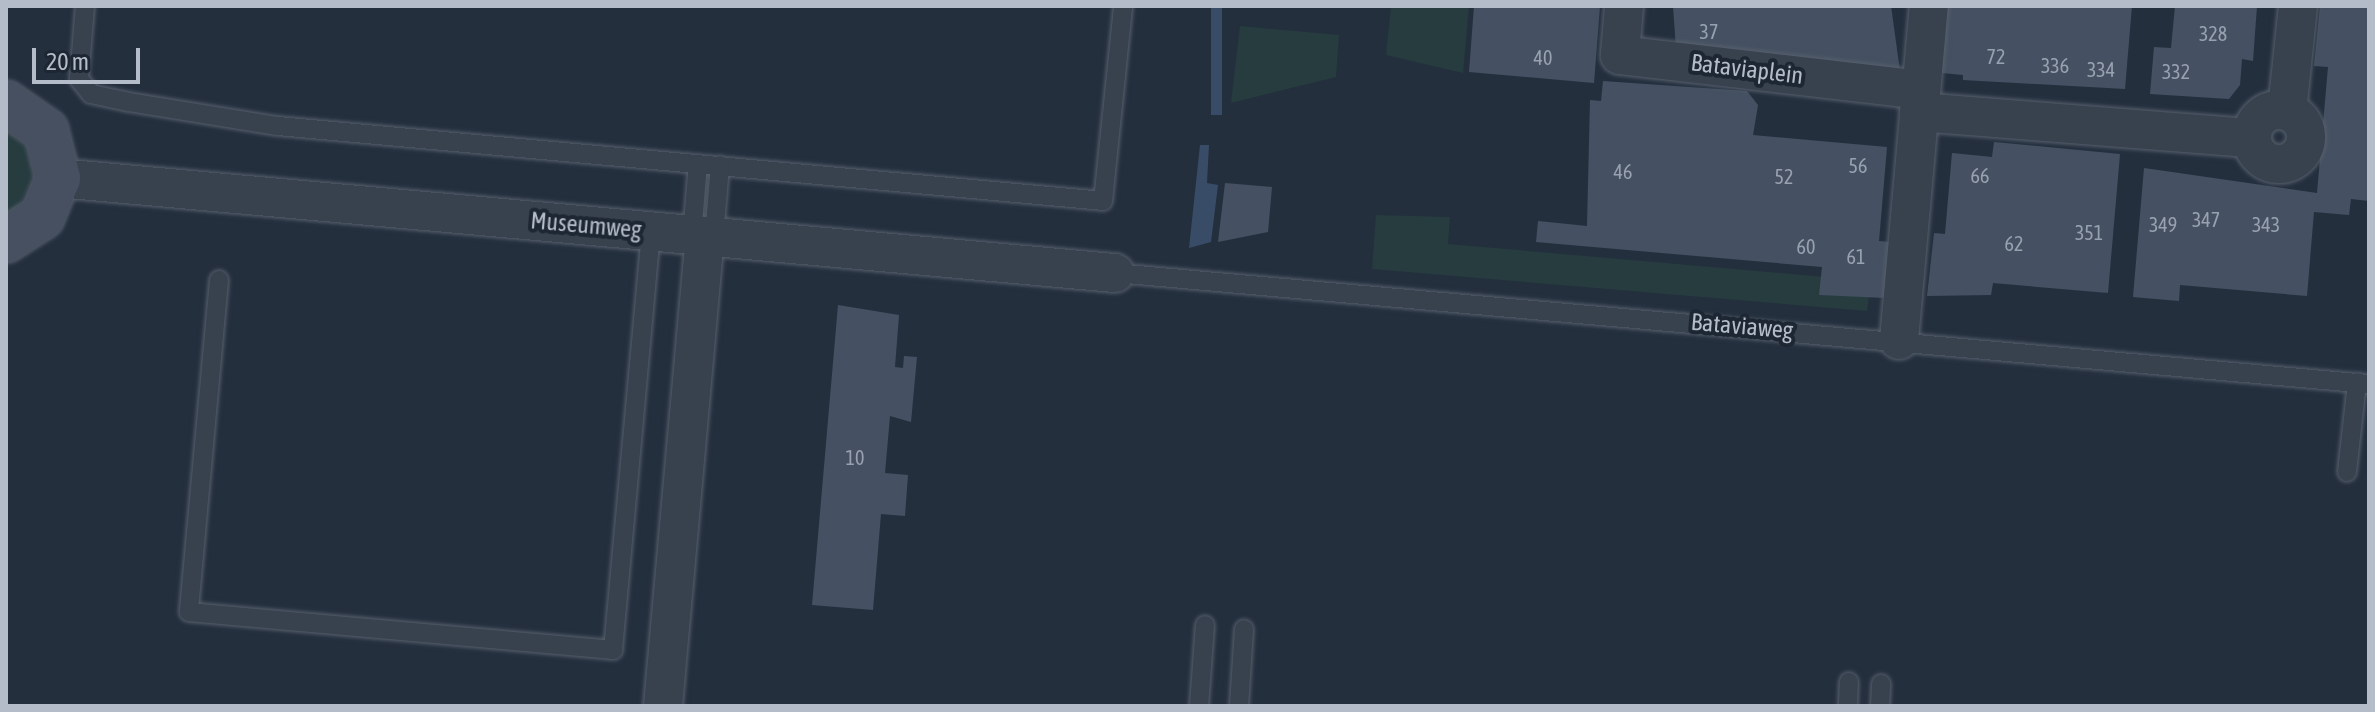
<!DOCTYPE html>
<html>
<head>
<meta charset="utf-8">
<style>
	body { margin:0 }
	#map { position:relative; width:2375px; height:712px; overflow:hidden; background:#242f3e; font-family:"Asap Condensed",sans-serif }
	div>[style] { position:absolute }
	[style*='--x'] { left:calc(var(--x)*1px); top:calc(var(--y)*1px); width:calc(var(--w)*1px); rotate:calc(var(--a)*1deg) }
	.green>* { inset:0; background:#263c3f }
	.water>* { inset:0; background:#394c67; transform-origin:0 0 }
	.building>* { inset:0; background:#455162 }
	.roads { filter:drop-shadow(0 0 2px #565f6c) drop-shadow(0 0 2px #565f6c) }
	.lane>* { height:18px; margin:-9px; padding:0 9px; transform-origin:9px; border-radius:9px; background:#38414e }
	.street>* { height:38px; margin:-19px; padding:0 19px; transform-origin:19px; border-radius:19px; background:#38414e }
	.street>.ring { margin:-19px; padding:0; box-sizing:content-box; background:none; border:38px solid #38414e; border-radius:50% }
	.secondary>* { height:44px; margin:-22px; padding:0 22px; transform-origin:22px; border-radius:22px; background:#465061 }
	span { translate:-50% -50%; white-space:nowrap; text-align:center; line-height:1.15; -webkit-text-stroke:8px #1d2633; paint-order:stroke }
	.number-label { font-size:20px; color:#98a1af }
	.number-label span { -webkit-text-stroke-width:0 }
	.street-label { font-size:24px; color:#b4bcc9 }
	.frame { position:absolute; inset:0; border:8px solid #b4bcc9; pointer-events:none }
	.scale { position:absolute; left:32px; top:48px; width:108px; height:36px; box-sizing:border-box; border:4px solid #b4bcc9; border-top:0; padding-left:10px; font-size:24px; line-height:28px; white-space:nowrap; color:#b4bcc9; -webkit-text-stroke:6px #1d2633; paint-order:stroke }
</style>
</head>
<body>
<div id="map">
	<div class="green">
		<div style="clip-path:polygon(1391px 6px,1469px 6px,1463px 73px,1386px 55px)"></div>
		<div style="clip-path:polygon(1240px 26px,1339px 35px,1336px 77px,1231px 103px)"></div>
		<div style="clip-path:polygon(6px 131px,25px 146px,33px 176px,20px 205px,6px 214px)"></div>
		<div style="clip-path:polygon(1376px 215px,1450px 217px,1448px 244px,1871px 281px,1867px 311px,1372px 269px)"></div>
	</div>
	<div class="water">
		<div style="left:1211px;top:6px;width:11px;height:109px"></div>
		<div style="clip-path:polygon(1200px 145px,1209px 145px,1207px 183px,1218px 185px,1211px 242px,1189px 248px)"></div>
	</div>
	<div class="building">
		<div style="clip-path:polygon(1474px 6px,1600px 6px,1594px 83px,1469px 72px)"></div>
		<div style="clip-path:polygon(1673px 6px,1891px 6px,1900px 71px,1676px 49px)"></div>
		<div style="clip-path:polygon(1938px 6px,2132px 6px,2125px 89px,1963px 80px,1963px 75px,1932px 72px)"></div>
		<div style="clip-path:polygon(2175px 6px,2257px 6px,2253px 61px,2242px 59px,2240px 85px,2229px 99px,2150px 94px,2154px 47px,2171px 48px)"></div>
		<div style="clip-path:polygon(2320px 6px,2369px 6px,2369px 201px,2351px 199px,2349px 215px,2314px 212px,2307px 296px,2180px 285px,2179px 301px,2133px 297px,2144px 168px,2317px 193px,2328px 67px,2314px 66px)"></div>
		<div style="clip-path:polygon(1603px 81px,1747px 91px,1758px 105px,1753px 135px,1887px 147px,1879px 241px,1890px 242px,1885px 298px,1819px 295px,1822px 267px,1536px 242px,1538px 221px,1587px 226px,1590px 100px,1601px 101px)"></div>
		<div style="clip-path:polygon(1994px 142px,2120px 154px,2108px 293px,1993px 283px,1991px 295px,1927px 296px,1934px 233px,1945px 234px,1952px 153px,1992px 157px)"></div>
		<div style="clip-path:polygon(1225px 183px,1272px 187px,1268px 232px,1218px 242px)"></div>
		<div style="clip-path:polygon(838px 305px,899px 315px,895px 367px,903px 368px,904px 356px,917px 357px,911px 422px,890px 416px,885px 473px,908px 475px,905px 516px,881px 514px,873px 610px,812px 605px)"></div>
	</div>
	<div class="roads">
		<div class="lane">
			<div style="--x:85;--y:6;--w:73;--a:94.7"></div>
			<div style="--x:79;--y:79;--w:19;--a:51"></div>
			<div style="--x:91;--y:94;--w:39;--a:12"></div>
			<div style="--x:129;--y:102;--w:151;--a:9.2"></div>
			<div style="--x:278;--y:126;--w:828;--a:5.19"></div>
			<div style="--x:1103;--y:201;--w:196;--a:-84.1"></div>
			<div style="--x:692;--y:235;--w:71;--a:-85.2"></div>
			<div style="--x:714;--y:237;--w:72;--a:-85.2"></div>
			<div style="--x:1115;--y:273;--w:1259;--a:5.06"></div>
			<div style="--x:219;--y:280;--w:333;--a:95.2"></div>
			<div style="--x:189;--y:612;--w:426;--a:5.1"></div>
			<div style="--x:613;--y:650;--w:421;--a:-84.8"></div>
			<div style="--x:2347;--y:472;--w:90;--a:-83.6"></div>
			<div style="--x:1199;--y:706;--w:81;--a:-85.8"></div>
			<div style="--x:1239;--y:706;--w:77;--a:-86.3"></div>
			<div style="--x:1848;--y:706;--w:24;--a:-88"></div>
			<div style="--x:1880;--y:706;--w:22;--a:-87"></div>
		</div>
		<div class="street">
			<div style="--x:1624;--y:6;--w:49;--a:94.7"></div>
			<div style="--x:1620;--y:55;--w:303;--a:6.6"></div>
			<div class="ring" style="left:2252px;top:110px;width:16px;height:16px"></div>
			<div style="--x:2287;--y:111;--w:106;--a:-84"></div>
			<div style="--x:1919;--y:112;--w:334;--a:4.5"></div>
			<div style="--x:58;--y:178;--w:1061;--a:5.14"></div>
			<div style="--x:1899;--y:340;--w:335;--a:-84.9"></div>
			<div style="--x:663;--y:706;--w:472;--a:-84.9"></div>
		</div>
		<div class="secondary">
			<div style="--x:6;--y:103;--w:49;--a:35"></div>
			<div style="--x:46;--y:131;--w:49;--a:75.7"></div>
			<div style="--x:58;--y:178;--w:42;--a:112.3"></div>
			<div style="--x:42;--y:217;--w:43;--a:147.4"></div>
		</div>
	</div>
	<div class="number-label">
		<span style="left:1709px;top:31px">37</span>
		<span style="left:2213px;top:33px">328</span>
		<span style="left:1996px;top:56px">72</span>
		<span style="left:1543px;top:57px">40</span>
		<span style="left:2055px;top:65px">336</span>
		<span style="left:2101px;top:69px">334</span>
		<span style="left:2176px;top:71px">332</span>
		<span style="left:1858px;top:165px">56</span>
		<span style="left:1623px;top:171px">46</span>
		<span style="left:1980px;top:175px">66</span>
		<span style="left:1784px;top:176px">52</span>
		<span style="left:2206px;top:219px">347</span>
		<span style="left:2163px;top:224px">349</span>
		<span style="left:2266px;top:224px">343</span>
		<span style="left:2089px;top:232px">351</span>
		<span style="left:2014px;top:243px">62</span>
		<span style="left:1806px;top:246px">60</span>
		<span style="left:1856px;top:256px">61</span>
		<span style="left:855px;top:457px">10</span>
	</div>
	<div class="street-label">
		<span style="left:1747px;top:69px;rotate:7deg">Bataviaplein</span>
		<span style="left:586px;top:225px;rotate:5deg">Museumweg</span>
		<span style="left:1742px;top:326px;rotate:5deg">Bataviaweg</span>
	</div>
	<div class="frame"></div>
	<div class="scale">20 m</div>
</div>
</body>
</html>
